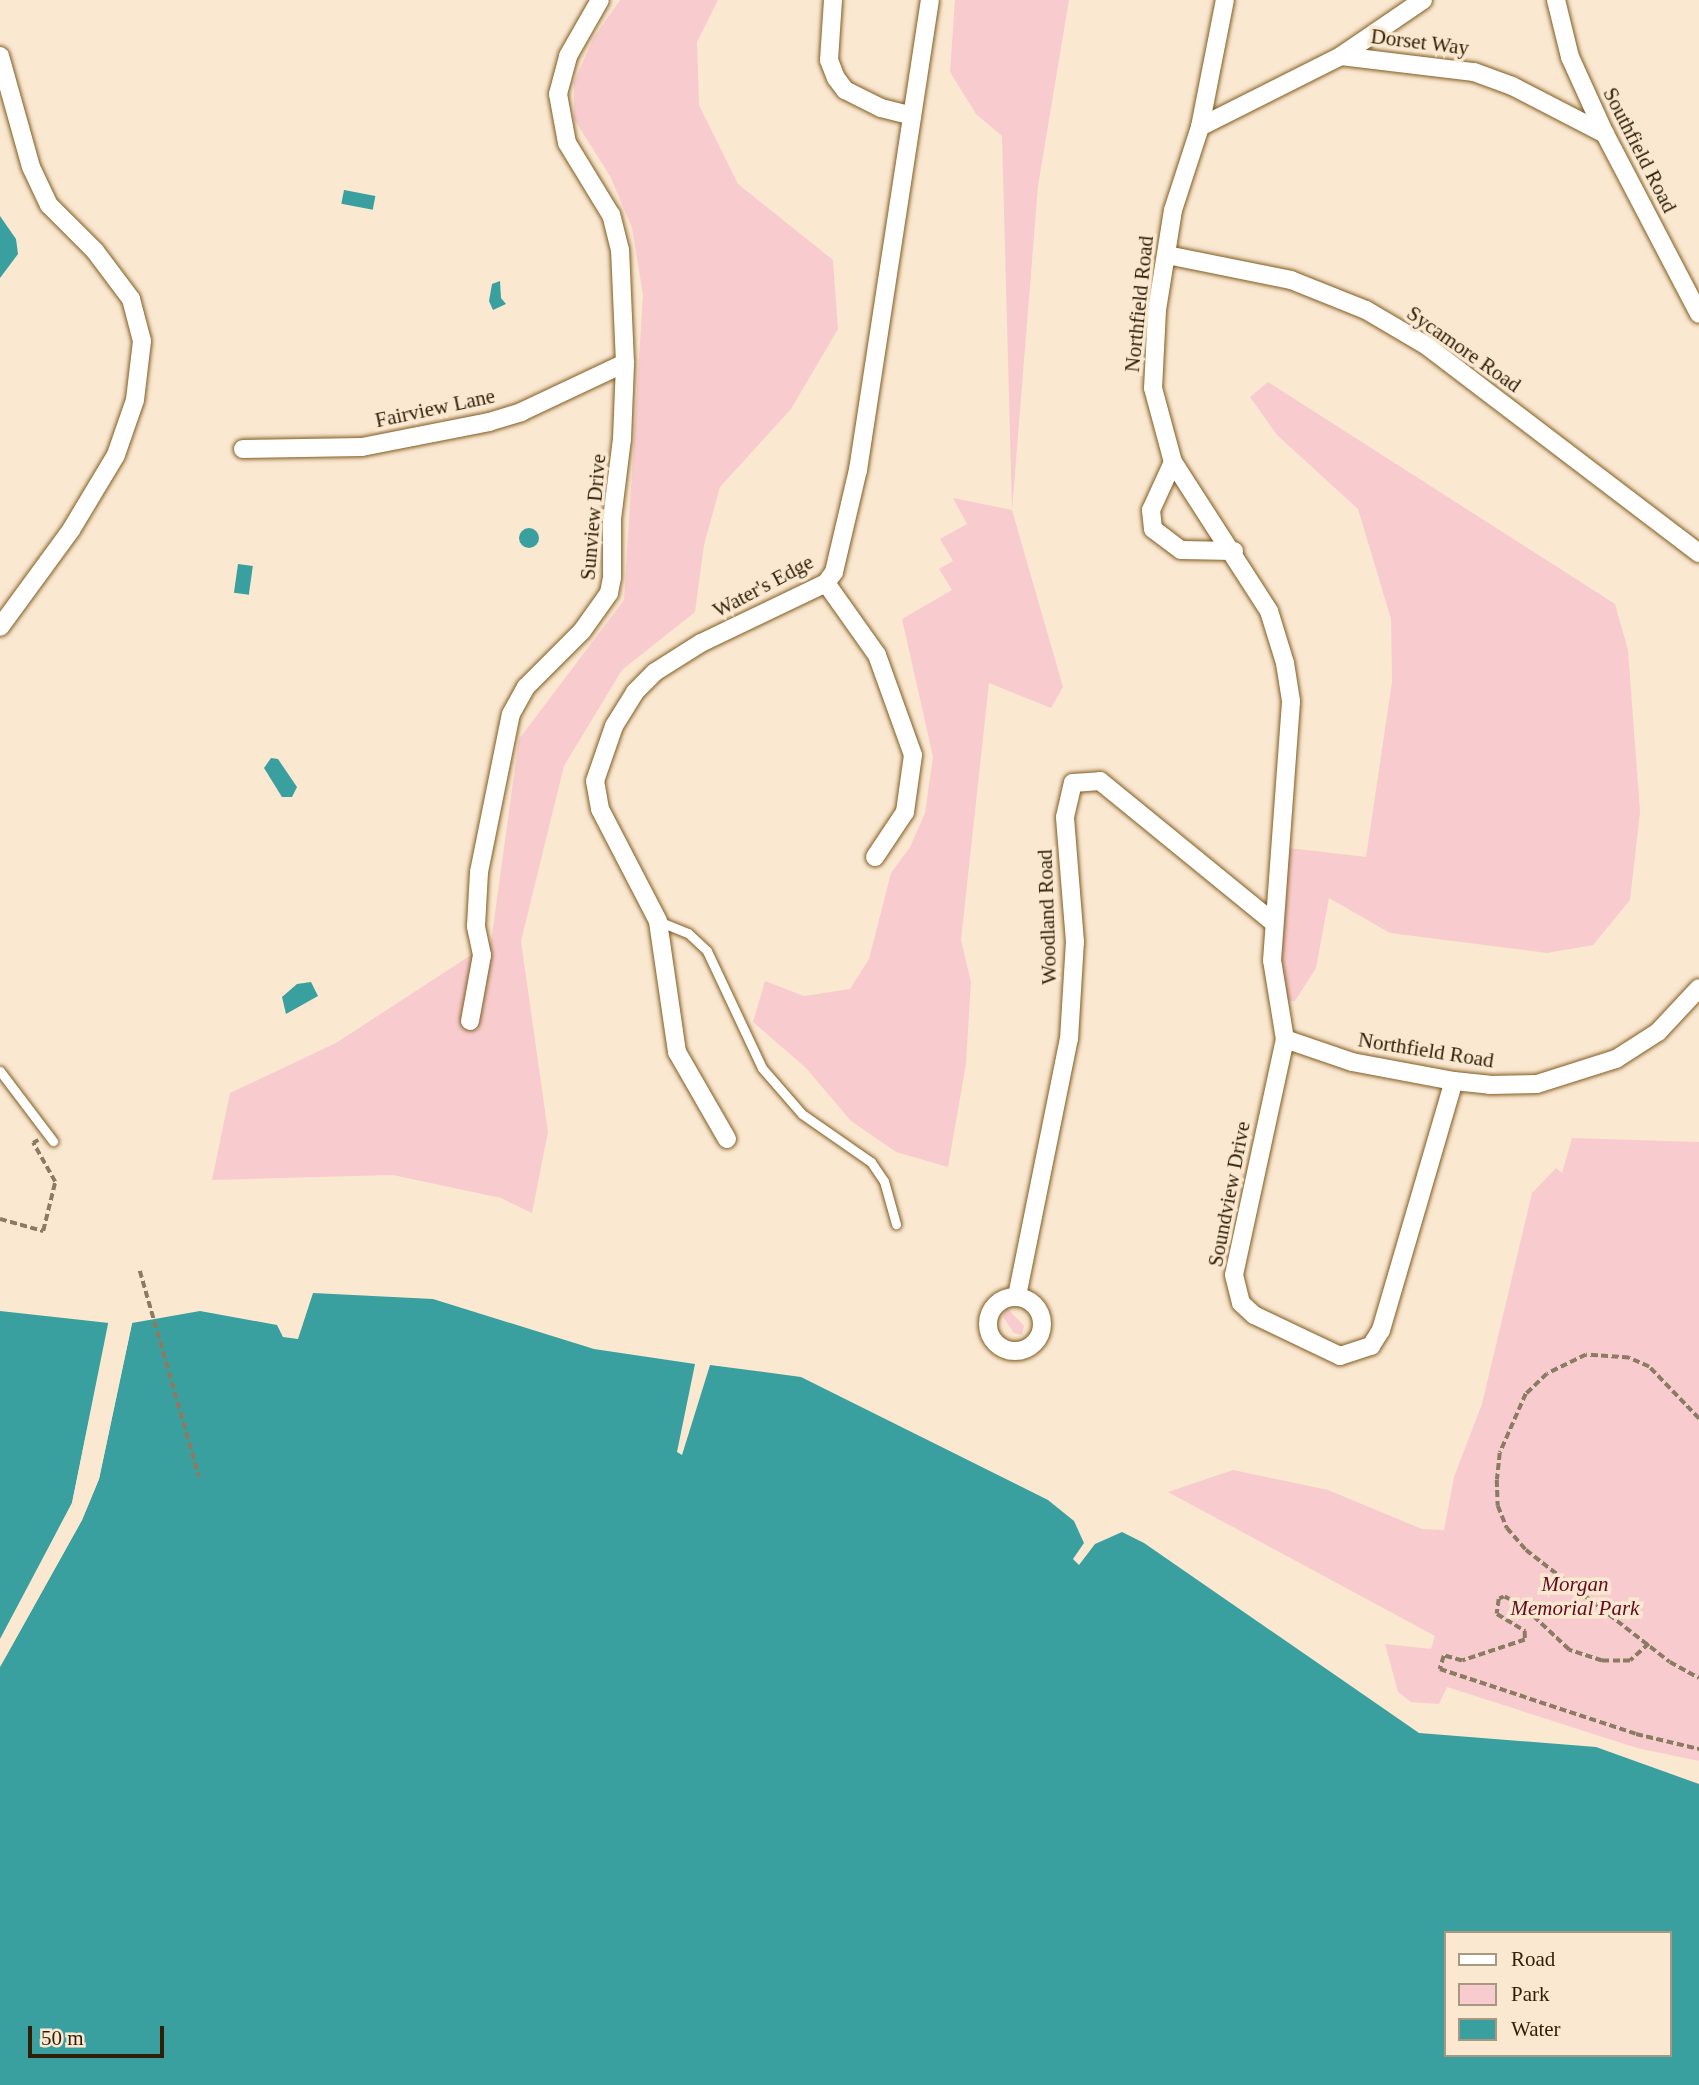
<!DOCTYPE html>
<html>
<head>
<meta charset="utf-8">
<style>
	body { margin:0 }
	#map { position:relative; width:1699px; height:2085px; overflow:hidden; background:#fae8d1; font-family:Georgia,serif }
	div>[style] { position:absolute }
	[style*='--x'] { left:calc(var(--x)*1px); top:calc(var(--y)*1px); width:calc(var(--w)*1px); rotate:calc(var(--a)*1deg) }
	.green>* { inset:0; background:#f8ccce }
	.water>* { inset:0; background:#3aa09f; transform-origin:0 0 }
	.round { border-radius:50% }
	.pier>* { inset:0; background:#fae8d1 }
	.path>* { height:3.5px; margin-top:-1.75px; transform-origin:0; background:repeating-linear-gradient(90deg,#8c7b63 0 7px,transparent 0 10.5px) }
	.roads { filter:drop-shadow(0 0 2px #825b1f) drop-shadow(0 0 2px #825b1f) }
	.lane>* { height:9px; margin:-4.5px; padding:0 4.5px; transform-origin:4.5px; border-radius:4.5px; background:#fff }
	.street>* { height:18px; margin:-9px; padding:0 9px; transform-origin:9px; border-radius:9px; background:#fff }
	.street>.ring { margin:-9px; padding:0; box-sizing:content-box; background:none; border:18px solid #fff; border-radius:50% }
	span { translate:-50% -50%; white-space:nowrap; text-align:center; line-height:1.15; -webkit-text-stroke:7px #fae8d1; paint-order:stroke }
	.street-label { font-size:21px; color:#2f1f06 }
	.park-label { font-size:21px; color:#650a20; font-style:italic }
	.legend { position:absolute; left:1444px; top:1931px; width:228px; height:126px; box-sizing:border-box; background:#fae8d1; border:2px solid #a99880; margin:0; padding:9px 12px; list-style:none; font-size:21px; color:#2f1f06 }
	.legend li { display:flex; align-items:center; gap:14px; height:35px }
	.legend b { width:35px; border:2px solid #a99880 }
	.scale { position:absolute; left:28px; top:2026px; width:136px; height:32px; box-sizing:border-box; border:4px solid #2f1f06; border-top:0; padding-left:9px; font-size:21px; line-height:24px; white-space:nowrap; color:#2f1f06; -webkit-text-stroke:5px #fae8d1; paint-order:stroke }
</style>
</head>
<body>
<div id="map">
	<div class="green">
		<div style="clip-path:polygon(620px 0,718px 0,697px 42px,699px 105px,738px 184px,833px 260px,838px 329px,791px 409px,720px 487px,704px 545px,695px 612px,622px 670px,564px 766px,521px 941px,548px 1132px,532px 1213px,501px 1198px,393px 1175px,212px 1180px,230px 1093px,336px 1043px,491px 942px,519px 739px,624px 600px,643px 295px,632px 228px,610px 176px,574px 119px,574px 82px,594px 37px)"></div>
		<div style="clip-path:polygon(955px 0,1069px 0,1038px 186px,1012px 510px,1063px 687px,1051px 708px,989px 683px,961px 940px,971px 982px,966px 1064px,948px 1167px,896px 1152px,851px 1121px,806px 1068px,753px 1022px,765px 981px,804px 996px,850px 989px,869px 959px,891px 873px,910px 847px,925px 813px,933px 757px,902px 619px,952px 590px,939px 569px,953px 561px,940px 539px,967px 524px,953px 498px,1012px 510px,1002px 136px,976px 114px,950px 72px)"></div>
		<div style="clip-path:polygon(1268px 382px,1615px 604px,1628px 650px,1640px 812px,1630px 900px,1593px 945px,1547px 953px,1390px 933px,1329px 898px,1316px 968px,1295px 1001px,1284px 1001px,1279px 980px,1288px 848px,1366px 857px,1392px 682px,1391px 619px,1358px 509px,1277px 435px,1250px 397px)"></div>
		<div style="clip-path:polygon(1572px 1138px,1699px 1142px,1699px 1761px,1637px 1748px,1447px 1687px,1439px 1704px,1411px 1702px,1398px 1692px,1385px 1644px,1431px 1649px,1435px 1636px,1168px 1492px,1233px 1470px,1328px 1490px,1422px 1529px,1444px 1530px,1454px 1477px,1482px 1404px,1532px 1193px,1556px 1168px,1562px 1173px)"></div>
		<div style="clip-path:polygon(1007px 1308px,1024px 1326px,1022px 1335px,1014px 1333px,1003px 1317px)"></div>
	</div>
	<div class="water">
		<div style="left:344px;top:190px;width:32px;height:14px;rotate:11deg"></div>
		<div style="clip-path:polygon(0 216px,16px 239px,18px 254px,0 278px)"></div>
		<div style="clip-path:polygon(500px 281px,501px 298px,506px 304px,493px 310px,489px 301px,492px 284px)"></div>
		<div class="round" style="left:519px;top:528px;width:20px;height:20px"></div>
		<div style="left:238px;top:564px;width:15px;height:29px;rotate:8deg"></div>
		<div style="clip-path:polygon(271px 758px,278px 759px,297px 787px,292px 797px,282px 797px,264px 768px)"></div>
		<div style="clip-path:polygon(311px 982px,318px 996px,286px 1014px,282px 997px,297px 984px)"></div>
		<div style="clip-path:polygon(evenodd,313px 1293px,433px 1299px,594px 1349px,695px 1364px,677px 1452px,682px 1455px,710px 1365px,801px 1377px,1048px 1500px,1074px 1521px,1084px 1543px,1073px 1559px,1079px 1565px,1095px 1544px,1122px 1532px,1144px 1543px,1419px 1733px,1596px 1747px,1699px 1784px,1699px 2085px,0 2085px,0 1667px,82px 1520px,99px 1479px,132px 1323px,200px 1311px,277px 1325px,283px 1337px,298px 1339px,313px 1293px,1445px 1933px,1669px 1933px,1669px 2055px,1445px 2055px,1445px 1933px)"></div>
		<div style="clip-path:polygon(0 1311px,109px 1323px,72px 1503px,0 1639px)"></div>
	</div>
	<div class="pier">
		<div style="clip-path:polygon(109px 1319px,112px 1324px,75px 1504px,0 1642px,72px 1503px)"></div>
		<div style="clip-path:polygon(133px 1319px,99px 1479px,82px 1520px,0 1667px,95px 1477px,129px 1322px)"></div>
	</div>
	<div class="path">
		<div style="--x:0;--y:1219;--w:45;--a:15.6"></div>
		<div style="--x:43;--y:1231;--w:50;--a:-76.2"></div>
		<div style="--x:55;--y:1182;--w:45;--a:-119.4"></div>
		<div style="--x:33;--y:1143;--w:6;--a:-31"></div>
		<div style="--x:140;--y:1271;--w:214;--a:74"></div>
		<div style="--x:1699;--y:1419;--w:72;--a:-133.9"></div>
		<div style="--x:1649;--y:1367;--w:22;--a:-156"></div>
		<div style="--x:1629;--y:1358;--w:43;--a:-176"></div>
		<div style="--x:1586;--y:1355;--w:43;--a:154"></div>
		<div style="--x:1547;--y:1374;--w:29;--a:136"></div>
		<div style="--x:1526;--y:1394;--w:64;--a:113.8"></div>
		<div style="--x:1500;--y:1453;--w:27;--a:96"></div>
		<div style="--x:1497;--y:1480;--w:26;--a:88"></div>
		<div style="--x:1498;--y:1506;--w:24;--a:68"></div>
		<div style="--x:1507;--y:1528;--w:29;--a:49"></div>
		<div style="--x:1526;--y:1550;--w:182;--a:37.9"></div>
		<div style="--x:1670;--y:1662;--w:33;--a:29"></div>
		<div style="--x:1649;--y:1644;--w:25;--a:138"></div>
		<div style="--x:1630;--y:1661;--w:28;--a:180"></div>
		<div style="--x:1602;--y:1661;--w:35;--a:-162"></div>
		<div style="--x:1569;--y:1650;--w:67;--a:-136.8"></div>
		<div style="--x:1520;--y:1604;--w:17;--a:-156"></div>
		<div style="--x:1504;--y:1597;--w:5;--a:158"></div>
		<div style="--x:1499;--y:1599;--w:15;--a:98"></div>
		<div style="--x:1497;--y:1614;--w:33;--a:31"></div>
		<div style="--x:1525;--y:1631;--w:9;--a:90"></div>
		<div style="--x:1525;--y:1640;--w:66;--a:161.6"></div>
		<div style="--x:1462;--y:1661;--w:19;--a:-164"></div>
		<div style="--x:1444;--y:1656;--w:14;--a:107"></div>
		<div style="--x:1440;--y:1669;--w:206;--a:18.3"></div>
		<div style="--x:1636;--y:1734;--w:65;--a:13.4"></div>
	</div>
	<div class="roads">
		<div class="lane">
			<div style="--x:658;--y:921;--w:32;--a:22"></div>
			<div style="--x:688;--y:933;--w:26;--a:43"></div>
			<div style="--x:707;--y:951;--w:129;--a:64.8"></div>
			<div style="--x:762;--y:1068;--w:61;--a:49"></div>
			<div style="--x:802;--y:1114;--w:84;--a:34.8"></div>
			<div style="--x:871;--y:1162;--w:23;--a:56"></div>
			<div style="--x:884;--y:1181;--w:45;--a:74.4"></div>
			<div style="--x:0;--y:1071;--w:88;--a:52.9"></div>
		</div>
		<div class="street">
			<div style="--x:833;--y:0;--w:60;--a:93.8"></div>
			<div style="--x:829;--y:60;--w:19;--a:69"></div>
			<div style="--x:836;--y:78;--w:15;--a:53"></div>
			<div style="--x:845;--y:90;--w:40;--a:26.6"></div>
			<div style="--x:881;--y:108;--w:32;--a:14"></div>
			<div style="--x:1423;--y:0;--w:99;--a:145.7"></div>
			<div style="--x:1341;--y:56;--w:158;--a:153.3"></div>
			<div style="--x:1200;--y:127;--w:87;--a:108"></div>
			<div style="--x:1173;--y:210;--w:101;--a:99.1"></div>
			<div style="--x:1157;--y:310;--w:78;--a:92.9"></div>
			<div style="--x:1153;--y:388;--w:77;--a:74.9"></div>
			<div style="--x:1173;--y:462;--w:177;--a:57.2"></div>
			<div style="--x:1269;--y:611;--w:54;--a:72.9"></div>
			<div style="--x:1285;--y:663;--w:39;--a:81"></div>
			<div style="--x:1291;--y:702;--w:259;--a:94.2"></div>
			<div style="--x:1272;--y:960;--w:80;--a:80.7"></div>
			<div style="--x:1285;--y:1039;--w:241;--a:102.2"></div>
			<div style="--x:1234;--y:1275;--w:29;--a:76"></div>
			<div style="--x:1241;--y:1303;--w:18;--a:43"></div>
			<div style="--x:1254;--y:1315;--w:95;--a:25.5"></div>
			<div style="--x:1340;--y:1356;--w:33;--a:-18"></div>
			<div style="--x:1371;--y:1346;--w:19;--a:-58"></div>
			<div style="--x:1381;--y:1330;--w:259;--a:-73.7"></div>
			<div style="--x:1556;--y:0;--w:59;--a:76.2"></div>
			<div style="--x:1570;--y:57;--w:85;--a:65.6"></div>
			<div style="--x:1605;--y:134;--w:203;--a:62.4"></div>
			<div style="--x:0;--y:56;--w:115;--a:74.4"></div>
			<div style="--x:31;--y:167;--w:42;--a:64.7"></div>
			<div style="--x:49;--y:205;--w:65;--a:45"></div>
			<div style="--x:95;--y:251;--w:60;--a:53.1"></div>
			<div style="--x:131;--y:299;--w:43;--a:75.3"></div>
			<div style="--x:142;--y:341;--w:59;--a:96.8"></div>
			<div style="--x:135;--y:400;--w:58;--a:109.1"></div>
			<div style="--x:116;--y:455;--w:87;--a:121"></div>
			<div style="--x:71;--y:530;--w:120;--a:126.2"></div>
			<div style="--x:1341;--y:56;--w:134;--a:6.9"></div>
			<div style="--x:1474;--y:72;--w:40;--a:20.2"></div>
			<div style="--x:1512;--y:86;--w:105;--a:27.3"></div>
			<div style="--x:1200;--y:127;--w:129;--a:-78.9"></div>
			<div style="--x:1167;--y:255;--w:126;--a:11.4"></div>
			<div style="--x:1291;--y:280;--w:81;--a:21.8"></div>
			<div style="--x:1366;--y:310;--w:71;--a:30.5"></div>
			<div style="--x:1427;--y:346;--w:342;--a:37.3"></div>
			<div style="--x:243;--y:449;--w:119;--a:-1"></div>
			<div style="--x:362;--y:447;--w:129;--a:-11.1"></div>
			<div style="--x:489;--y:422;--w:34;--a:-17"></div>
			<div style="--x:521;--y:412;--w:115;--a:-25.2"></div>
			<div style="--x:1173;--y:462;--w:53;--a:114.6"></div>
			<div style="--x:1151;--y:510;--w:19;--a:84"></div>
			<div style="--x:1153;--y:529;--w:35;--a:37"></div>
			<div style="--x:1181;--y:550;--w:53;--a:1.1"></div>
			<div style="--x:826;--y:583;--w:88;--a:54.7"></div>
			<div style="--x:877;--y:655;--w:106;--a:70.2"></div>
			<div style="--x:913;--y:755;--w:58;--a:98"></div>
			<div style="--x:905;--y:812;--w:54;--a:123.7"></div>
			<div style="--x:470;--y:1021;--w:67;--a:-79.7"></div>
			<div style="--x:482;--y:955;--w:30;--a:-102"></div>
			<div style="--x:476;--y:926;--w:54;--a:-86.8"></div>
			<div style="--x:479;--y:872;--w:161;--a:-78.6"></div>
			<div style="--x:511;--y:714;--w:31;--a:-61"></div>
			<div style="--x:526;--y:687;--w:79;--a:-45"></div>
			<div style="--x:582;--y:631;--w:47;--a:-54.6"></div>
			<div style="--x:609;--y:593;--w:16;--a:-79"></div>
			<div style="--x:612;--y:577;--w:58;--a:-90"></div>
			<div style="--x:612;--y:519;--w:81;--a:-82.9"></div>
			<div style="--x:622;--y:439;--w:76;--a:-87.7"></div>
			<div style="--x:625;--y:363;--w:113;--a:-92.5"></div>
			<div style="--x:620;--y:250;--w:36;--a:-104"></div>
			<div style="--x:611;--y:215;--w:84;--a:-121.4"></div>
			<div style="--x:567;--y:143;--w:50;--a:-100.4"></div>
			<div style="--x:558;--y:94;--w:39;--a:-75"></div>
			<div style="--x:568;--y:56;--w:64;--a:-60.3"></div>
			<div style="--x:1285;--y:1039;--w:71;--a:18.9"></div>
			<div style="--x:1352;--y:1062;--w:104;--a:10.6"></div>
			<div style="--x:1454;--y:1081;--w:36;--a:6"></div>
			<div style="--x:1490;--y:1085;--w:47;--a:-1.2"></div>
			<div style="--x:1537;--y:1084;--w:83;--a:-17.6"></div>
			<div style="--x:1616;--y:1059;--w:50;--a:-32.7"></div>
			<div style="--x:1658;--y:1032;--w:60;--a:-47"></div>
			<div style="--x:727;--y:1139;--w:100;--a:-119.9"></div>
			<div style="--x:677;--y:1052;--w:132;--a:-98.3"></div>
			<div style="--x:658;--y:921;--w:126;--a:-117.4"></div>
			<div style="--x:600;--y:809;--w:28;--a:-100"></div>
			<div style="--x:595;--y:781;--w:58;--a:-70.9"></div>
			<div style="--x:614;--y:726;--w:40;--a:-58"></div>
			<div style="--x:635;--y:692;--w:28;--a:-45"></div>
			<div style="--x:655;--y:672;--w:54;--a:-32.2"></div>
			<div style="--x:701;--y:643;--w:139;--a:-25.6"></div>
			<div style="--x:826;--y:583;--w:14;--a:-54"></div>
			<div style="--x:834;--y:572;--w:105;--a:-76.8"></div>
			<div style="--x:858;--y:470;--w:475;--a:-81.3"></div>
			<div style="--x:1017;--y:1296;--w:262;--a:-78.6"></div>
			<div style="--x:1069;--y:1039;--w:97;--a:-86.5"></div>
			<div style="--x:1075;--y:942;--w:125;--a:-94.6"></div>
			<div style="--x:1065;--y:817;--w:35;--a:-77"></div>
			<div style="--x:1073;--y:783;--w:27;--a:-4"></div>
			<div style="--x:1100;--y:781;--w:223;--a:39.2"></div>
			<div class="ring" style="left:988px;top:1297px;width:36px;height:36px"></div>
		</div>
	</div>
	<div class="street-label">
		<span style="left:1420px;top:42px;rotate:7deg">Dorset Way</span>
		<span style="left:1640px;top:150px;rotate:63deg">Southfield Road</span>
		<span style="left:1139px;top:304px;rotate:-84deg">Northfield Road</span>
		<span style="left:1464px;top:349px;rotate:35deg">Sycamore Road</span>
		<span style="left:435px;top:408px;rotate:-12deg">Fairview Lane</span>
		<span style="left:593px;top:517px;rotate:-85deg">Sunview Drive</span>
		<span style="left:763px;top:586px;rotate:-28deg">Water's Edge</span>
		<span style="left:1047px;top:917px;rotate:-92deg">Woodland Road</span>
		<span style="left:1426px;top:1050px;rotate:9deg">Northfield Road</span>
		<span style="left:1229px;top:1194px;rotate:-79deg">Soundview Drive</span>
	</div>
	<div class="park-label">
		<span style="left:1575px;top:1596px">Morgan<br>Memorial Park</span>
	</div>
	<ul class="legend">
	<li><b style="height:9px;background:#fff"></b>Road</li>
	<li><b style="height:19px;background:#f8ccce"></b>Park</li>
	<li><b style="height:19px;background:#3aa09f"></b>Water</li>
	</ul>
	<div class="scale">50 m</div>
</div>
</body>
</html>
